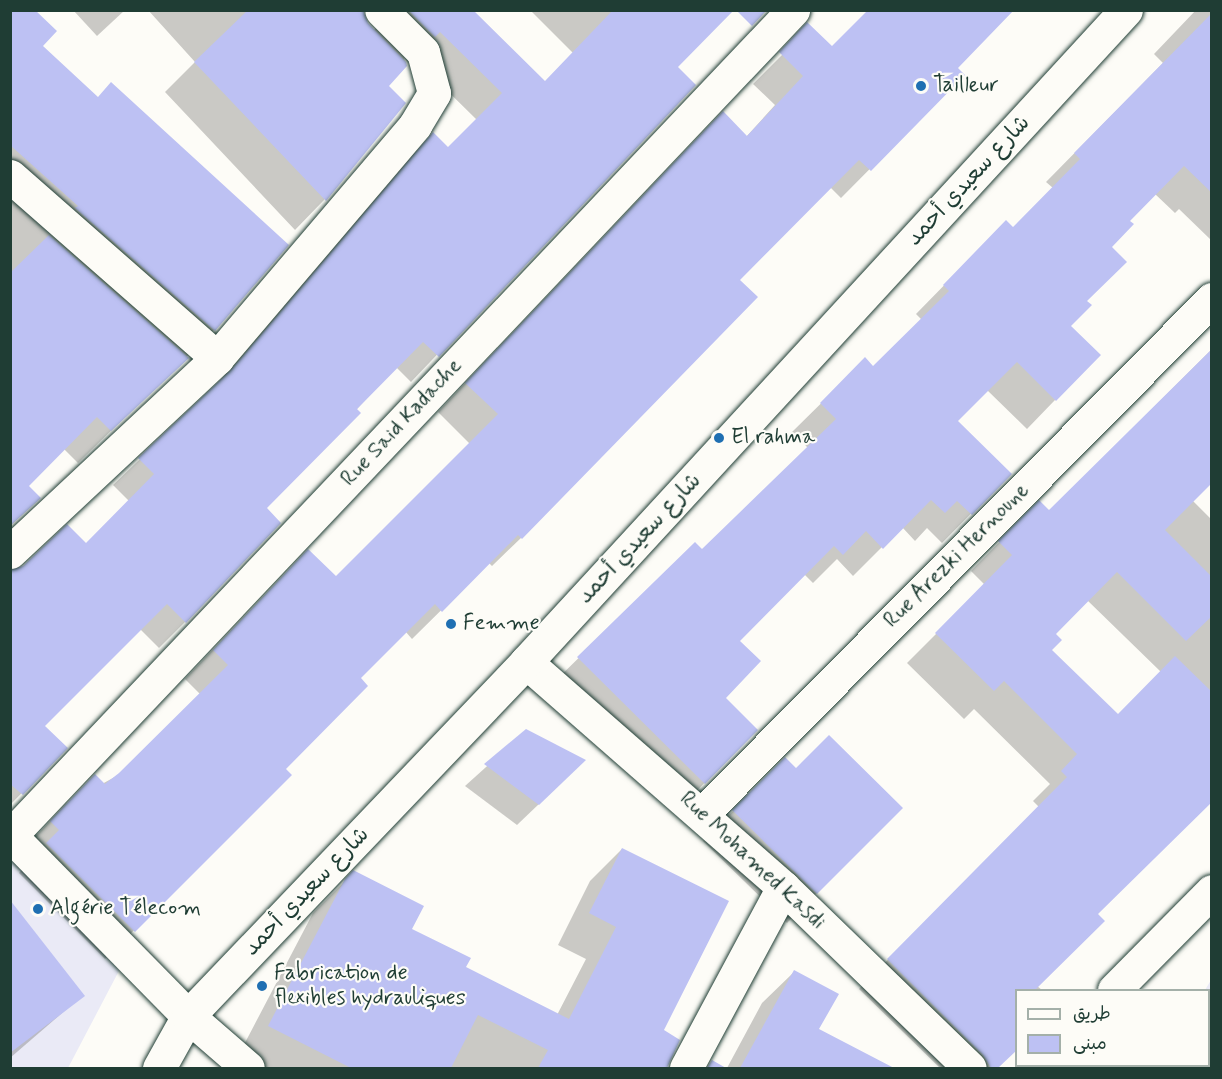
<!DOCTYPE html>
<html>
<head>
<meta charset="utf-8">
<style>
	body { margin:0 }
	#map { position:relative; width:1222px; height:1079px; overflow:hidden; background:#fdfcf7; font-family:Mynerve,"Playpen Sans Arabic",sans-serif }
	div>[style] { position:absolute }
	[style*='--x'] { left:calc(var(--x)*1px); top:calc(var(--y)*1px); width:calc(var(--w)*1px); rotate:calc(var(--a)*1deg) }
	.built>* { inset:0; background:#eaeaf6 }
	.shadow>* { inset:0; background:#0003 }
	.building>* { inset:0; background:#bdc1f3 }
	.roads { filter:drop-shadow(0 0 2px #1f3d34) drop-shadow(0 0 2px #1f3d34) }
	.street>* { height:33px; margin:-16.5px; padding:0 16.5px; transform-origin:16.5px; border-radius:16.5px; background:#fdfcf7 }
	.secondary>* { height:33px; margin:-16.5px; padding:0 16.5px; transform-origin:16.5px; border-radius:16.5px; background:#fdfcf7 }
	.dots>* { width:16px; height:16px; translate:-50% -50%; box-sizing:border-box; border:3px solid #fdfcf7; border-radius:50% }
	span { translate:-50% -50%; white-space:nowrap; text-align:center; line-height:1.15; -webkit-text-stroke:4.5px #fdfcf7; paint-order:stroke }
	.poi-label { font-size:22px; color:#1f3d34 }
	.left { translate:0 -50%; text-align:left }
	.street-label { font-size:22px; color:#1f3d34 }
	.frame { position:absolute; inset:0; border:12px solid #1f3d34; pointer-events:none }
	.legend { position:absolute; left:1015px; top:989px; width:195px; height:78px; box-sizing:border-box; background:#fdfcf7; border:2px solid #a4b0a9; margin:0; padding:8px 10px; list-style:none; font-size:18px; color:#1f3d34 }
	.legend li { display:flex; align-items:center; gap:12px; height:30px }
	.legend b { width:30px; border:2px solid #a4b0a9 }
</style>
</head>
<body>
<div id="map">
	<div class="built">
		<div style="clip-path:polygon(10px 851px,121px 967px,68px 1068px,11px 1068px)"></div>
		<div style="clip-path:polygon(1211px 980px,1211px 1068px,1156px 1068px,1208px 1066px,1208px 990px,1205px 990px)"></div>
	</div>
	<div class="shadow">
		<div style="clip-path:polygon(10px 10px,41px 46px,97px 98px,287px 245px,214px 330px,78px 463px,64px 449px,27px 486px,39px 498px,10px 526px)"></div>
		<div style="clip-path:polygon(73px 10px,125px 10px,97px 36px)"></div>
		<div style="clip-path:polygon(148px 10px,316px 10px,354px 50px,387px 17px,380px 10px,471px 10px,544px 83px,573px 53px,530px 10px,732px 10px,676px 67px,694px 85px,411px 382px,396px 367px,265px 508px,279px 523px,185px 622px,159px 648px,140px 629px,43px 726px,66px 748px,10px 805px,10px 573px,86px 545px,129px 501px,113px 485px,212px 390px,407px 160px,433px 134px,447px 149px,477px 120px,413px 57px,408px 62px,404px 58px,406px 66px,387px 86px,404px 103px,324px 200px,295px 230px,165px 92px,195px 62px)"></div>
		<div style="clip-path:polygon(1196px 10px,1212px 10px,1212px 241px,1179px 209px,1175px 213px,1155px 194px,1128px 221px,1110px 247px,1069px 326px,1055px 400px,1027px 429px,987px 390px,956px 421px,1010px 474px,942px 543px,927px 528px,915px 541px,902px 527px,853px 576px,837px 559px,813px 583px,804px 574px,738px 641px,723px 698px,756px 730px,676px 812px,549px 687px,695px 544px,702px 551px,809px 449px,792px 432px,865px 360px,873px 368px,922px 320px,916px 314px,1006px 222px,1012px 229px,1053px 188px,1046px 182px,1163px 63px,1154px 54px)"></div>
		<div style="clip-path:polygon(810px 27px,832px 48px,956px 68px,963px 75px,841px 198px,830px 187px,738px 280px,521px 538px,492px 566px,489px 563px,412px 639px,405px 631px,359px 678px,284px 769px,290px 775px,105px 959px,19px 873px,31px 860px,22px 851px,66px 804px,120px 774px,200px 694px,185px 679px,280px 579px,336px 578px,470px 444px,438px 412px,694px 142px,746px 137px,775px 105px,753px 84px)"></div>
		<div style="clip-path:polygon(evenodd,1212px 349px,1212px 481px,1192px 500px,1212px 520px,1212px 800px,1096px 915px,1037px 986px,1042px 990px,1016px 990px,1016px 1047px,996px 1068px,940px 1068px,859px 989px,1039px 807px,1033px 801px,1050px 784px,974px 709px,964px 719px,907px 663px,985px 585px,971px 571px,1039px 502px,1049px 512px,1212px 349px,1087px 600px,1161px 672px,1118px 716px,1050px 650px,1054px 634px,1087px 600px)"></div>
		<div style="clip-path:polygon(526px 731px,563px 781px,517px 825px,465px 786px)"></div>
		<div style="clip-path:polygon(785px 759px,796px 770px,901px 808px,787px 923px,703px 841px)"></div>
		<div style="clip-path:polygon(622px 849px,662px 1030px,678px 1040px,666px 1068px,257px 1068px,237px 1058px,313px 913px,354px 872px,410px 929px,464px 968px,557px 1015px,586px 959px,558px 945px,590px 881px)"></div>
		<div style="clip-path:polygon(10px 903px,83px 995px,10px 1058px)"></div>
		<div style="clip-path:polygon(794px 972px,817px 1029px,876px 1060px,871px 1068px,727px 1068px,762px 1003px)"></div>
		<div style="clip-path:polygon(1212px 1044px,1212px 1068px,1150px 1068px,1208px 1066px)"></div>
	</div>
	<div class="building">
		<div style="clip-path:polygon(10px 10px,35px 10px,57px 31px,43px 46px,98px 97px,111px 82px,289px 245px,215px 331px,75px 208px,78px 206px,10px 145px)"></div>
		<div style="clip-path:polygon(248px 10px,363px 10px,368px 23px,406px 62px,407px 66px,389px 86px,406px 103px,326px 201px,194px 62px)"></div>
		<div style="clip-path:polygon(408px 10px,473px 10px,545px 81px,613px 10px,734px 10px,678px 67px,696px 85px,439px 357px,423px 342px,357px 409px,361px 413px,267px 508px,281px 523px,186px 623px,167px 604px,45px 726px,68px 748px,23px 795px,10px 784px,10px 570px,23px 566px,67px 524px,86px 543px,154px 474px,138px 458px,231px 370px,433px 132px,448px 147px,502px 93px,440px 32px,435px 37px)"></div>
		<div style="clip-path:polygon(736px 10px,767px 10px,752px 26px)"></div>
		<div style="clip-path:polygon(868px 10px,1014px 10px,958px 68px,965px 75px,871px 171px,859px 160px,740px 280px,758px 297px,522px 539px,518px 535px,442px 612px,435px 604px,361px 678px,368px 686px,286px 769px,292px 775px,135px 932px,46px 843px,59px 830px,50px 821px,95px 774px,105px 784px,119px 773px,228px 665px,213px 650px,308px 549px,336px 576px,498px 414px,465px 383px,723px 111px,747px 136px,803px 76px,779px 52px,807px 22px,832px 46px)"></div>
		<div style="clip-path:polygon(1212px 13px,1212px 193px,1184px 166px,1130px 221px,1134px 224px,1112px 247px,1127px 262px,1087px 301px,1092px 305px,1071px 326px,1101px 355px,1056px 401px,1017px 362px,958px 421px,1012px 474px,972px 515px,957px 501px,945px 513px,931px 500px,883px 549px,866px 531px,843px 555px,834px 546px,740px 641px,761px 661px,726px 698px,758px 730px,705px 784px,577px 657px,695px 542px,702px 549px,836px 419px,820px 403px,865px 357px,873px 366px,949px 291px,943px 285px,1006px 220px,1013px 227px,1080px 159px,1074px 153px)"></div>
		<div style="clip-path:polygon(49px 235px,189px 358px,111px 431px,97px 417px,29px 486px,41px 498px,10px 526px,10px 273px)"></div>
		<div style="clip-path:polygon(1212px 349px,1212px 483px,1165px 530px,1212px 577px,1212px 616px,1186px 641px,1117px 572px,1056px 634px,1062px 640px,1052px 650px,1118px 714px,1175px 656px,1212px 692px,1212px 802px,1098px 914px,1105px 921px,1035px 990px,1017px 990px,1017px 1050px,998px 1068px,991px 1068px,983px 1055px,887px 959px,1067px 777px,1061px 771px,1077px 754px,1004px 681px,994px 691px,935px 633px,1012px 555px,998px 541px,1039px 500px,1049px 510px)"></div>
		<div style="clip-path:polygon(526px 729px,586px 760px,539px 805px,484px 764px)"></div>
		<div style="clip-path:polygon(829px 735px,903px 808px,817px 894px,732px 810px,785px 757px,796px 768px)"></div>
		<div style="clip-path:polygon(622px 848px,729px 901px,664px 1030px,680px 1040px,667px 1068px,538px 1068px,548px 1050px,478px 1015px,451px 1068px,351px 1068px,268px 1026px,345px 879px,353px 870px,424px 906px,412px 929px,471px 958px,466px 967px,569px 1019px,616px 927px,589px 913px)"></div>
		<div style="clip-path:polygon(10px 900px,85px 996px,10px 1053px)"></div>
		<div style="clip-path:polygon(794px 970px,839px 994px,819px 1029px,894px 1068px,740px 1068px)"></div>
		<div style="clip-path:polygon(712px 1060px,726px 1068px,707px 1068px)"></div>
	</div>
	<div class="roads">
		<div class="street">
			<div style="--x:10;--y:176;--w:276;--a:41.3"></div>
			<div style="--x:10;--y:552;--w:284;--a:-43.1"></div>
			<div style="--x:217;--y:358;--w:306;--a:-49.6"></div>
			<div style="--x:415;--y:125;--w:37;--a:-59"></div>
			<div style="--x:434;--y:93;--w:42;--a:-105"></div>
			<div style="--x:423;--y:52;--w:59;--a:-135"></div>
			<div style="--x:526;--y:662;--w:342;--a:41.2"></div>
			<div style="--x:783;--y:887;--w:260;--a:44.1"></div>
			<div style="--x:702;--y:814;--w:725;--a:-45.28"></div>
			<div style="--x:10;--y:835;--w:254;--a:45.5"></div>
			<div style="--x:188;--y:1016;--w:79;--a:40.9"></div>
			<div style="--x:11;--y:835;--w:1137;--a:-46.53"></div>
			<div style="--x:1114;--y:990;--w:139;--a:-45.3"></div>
			<div style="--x:686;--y:1068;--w:205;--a:-61.8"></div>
			<div style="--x:1038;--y:1068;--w:4;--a:-34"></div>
		</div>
		<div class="secondary">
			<div style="--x:159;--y:1068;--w:60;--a:-60.9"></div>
			<div style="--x:188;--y:1016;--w:489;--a:-46.3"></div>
			<div style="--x:526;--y:662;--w:886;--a:-47.38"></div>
		</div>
	</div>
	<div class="dots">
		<div style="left:921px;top:86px;background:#1f6fb2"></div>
		<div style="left:719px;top:438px;background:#1f6fb2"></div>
		<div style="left:451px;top:624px;background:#1f6fb2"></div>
		<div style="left:38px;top:909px;background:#1f6fb2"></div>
		<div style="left:262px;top:986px;background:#1f6fb2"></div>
	</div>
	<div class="poi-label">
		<span class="left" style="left:933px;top:86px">Tailleur</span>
		<span class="left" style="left:731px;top:438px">El rahma</span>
		<span class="left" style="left:463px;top:624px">Femme</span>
		<span class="left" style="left:50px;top:909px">Algérie Télecom</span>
		<span class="left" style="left:274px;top:986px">Fabrication de<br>flexibles hydrauliques</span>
	</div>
	<div class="street-label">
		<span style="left:969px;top:181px;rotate:-47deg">شارع سعيدي أحمد</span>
		<span style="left:402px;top:423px;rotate:-47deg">Rue Said Kadache</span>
		<span style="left:640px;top:539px;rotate:-47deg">شارع سعيدي أحمد</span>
		<span style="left:957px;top:556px;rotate:-45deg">Rue Arezki Hernoune</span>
		<span style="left:752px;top:861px;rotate:43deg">Rue Mohamed Kasdi</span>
		<span style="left:307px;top:892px;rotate:-46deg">شارع سعيدي أحمد</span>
	</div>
	<div class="frame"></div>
	<ul class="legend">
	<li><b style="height:8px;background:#fdfcf7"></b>طريق</li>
	<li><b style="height:16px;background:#bdc1f3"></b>مبنى</li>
	</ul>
</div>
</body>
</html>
